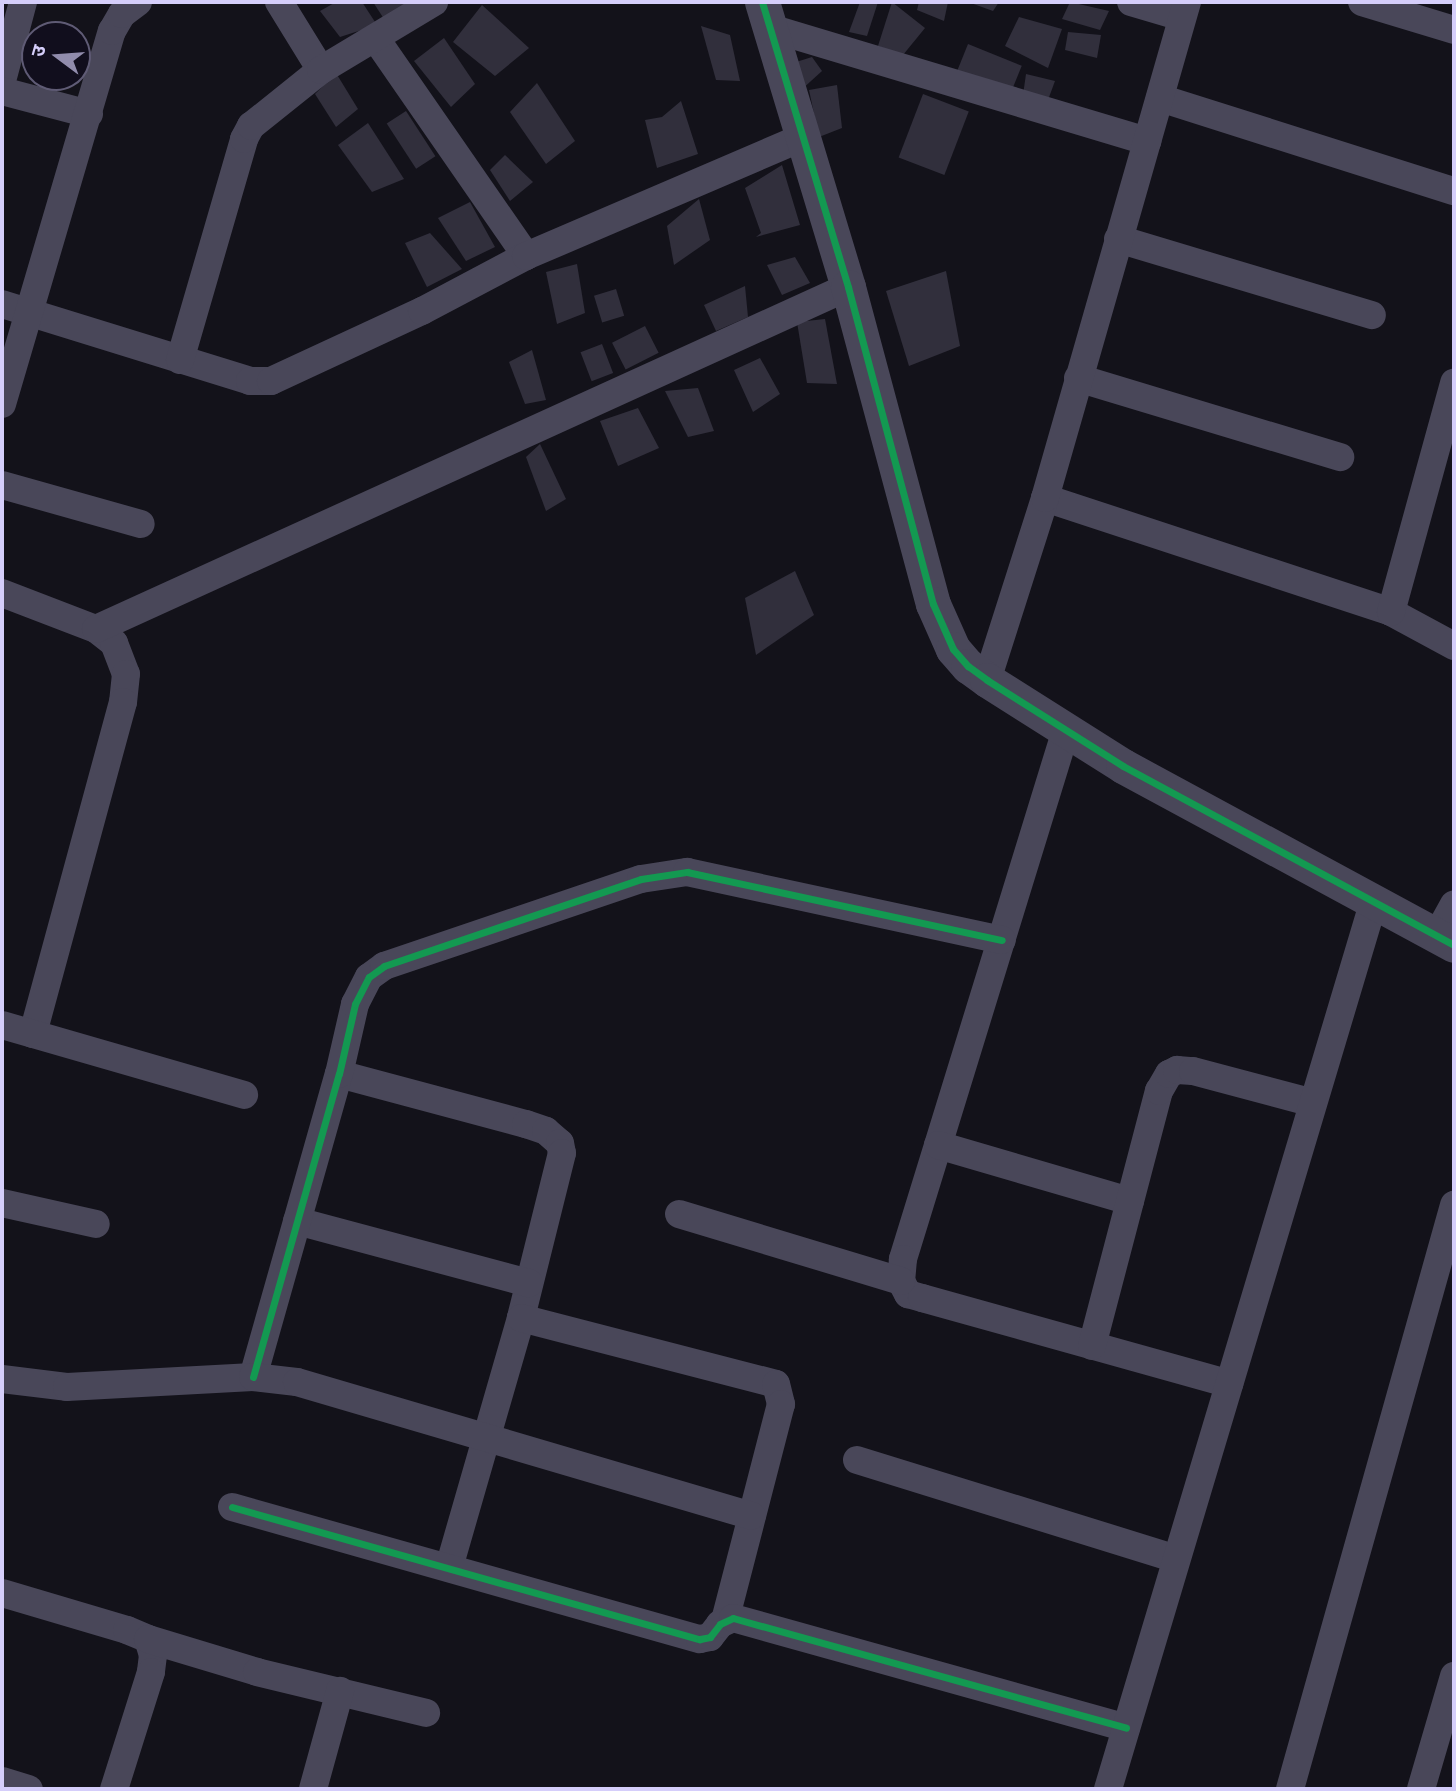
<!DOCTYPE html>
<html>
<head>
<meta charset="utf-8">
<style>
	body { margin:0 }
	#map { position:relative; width:1456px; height:1791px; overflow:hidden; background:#13121a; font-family:"Archivo Narrow","Noto Sans Devanagari",sans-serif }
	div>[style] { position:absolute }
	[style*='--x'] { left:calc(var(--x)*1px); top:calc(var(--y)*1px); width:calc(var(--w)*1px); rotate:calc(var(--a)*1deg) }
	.building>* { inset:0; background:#312f3c; transform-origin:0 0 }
	.minor>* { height:28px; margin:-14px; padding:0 14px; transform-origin:14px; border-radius:14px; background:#494759 }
	.tertiary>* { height:35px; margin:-17.5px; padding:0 17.5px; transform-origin:17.5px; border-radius:17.5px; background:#494759 }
	.cycleway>* { height:7px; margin:-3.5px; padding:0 3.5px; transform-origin:3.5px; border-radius:3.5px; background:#139951 }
	span { translate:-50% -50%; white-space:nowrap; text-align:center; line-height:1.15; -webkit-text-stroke:5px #110e1d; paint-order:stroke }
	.frame { position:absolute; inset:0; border:4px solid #d5cefa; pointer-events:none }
	.north { position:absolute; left:21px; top:21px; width:70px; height:70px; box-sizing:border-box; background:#110e1d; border:2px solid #5f5b75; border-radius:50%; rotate:286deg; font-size:19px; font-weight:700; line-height:28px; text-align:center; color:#d5cefa }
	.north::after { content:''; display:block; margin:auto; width:24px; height:32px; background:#918cac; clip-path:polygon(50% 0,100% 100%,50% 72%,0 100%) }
</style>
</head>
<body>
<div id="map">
	<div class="building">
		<div style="clip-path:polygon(336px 2px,362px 2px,377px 25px,340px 37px,320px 11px)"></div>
		<div style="clip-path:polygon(373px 2px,412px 2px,384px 19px)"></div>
		<div style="clip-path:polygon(860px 2px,878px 2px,867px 36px,849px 32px)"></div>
		<div style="clip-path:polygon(892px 2px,925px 28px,903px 55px,878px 46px)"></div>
		<div style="clip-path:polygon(919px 2px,948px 2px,944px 21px,917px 10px)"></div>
		<div style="clip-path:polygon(968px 2px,999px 2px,993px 11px)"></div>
		<div style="clip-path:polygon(1070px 2px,1109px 11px,1100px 30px,1062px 19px)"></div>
		<div style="clip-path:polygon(482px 5px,529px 48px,495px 76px,453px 42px)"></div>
		<div style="clip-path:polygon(1019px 17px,1062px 29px,1048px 68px,1005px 46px)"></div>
		<div style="clip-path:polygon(701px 26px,730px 35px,740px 81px,716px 80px)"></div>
		<div style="clip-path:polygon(1068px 32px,1101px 35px,1097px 58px,1065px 50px)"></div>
		<div style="clip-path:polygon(444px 38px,475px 84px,451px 107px,414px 61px)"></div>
		<div style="left:968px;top:44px;width:58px;height:29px;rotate:22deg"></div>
		<div style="clip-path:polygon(812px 57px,822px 71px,800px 91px,793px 63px)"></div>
		<div style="clip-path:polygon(336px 73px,358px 109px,336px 127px,315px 94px)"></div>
		<div style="clip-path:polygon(1026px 74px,1055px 81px,1048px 100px,1023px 95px)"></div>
		<div style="clip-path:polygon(537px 83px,575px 141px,546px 164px,510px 112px)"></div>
		<div style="clip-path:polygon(837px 85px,842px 128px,819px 137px,809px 90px)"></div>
		<div style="left:923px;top:94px;width:49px;height:68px;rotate:21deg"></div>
		<div style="clip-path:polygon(681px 101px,698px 154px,657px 168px,645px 120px,662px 117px)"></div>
		<div style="left:406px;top:111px;width:54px;height:23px;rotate:57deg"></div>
		<div style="clip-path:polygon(368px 123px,404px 179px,372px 192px,338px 145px)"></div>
		<div style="clip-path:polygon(505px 155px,533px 182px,510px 201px,490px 170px)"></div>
		<div style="clip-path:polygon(782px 165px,800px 225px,756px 237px,761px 233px,745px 188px)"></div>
		<div style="clip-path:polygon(699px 199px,710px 240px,674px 265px,667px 226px)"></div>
		<div style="clip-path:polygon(470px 202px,495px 247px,466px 261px,438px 218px)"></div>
		<div style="clip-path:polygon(430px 233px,462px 269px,427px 287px,405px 243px)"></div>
		<div style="clip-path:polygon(795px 257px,810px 283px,782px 295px,767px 265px)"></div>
		<div style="clip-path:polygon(577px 264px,585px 313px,557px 324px,546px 272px)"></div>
		<div style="clip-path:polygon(946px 271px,960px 346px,909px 366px,886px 291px)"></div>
		<div style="clip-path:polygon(745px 286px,748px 317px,716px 331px,704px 305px)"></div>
		<div style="left:616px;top:289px;width:28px;height:23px;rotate:73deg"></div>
		<div style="clip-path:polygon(825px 319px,837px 384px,807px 383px,797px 322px)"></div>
		<div style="left:645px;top:326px;width:30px;height:37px;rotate:63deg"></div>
		<div style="left:602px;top:344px;width:31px;height:23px;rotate:69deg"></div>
		<div style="clip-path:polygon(532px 350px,546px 400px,525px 404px,509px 362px)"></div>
		<div style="clip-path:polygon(760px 358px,780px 394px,753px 412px,734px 370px)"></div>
		<div style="clip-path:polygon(698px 388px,714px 431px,688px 437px,665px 391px)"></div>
		<div style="clip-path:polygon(638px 408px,659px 448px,618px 466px,600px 421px)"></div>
		<div style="clip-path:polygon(540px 444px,566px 499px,546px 511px,526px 457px)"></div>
		<div style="clip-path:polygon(795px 571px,814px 615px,756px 655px,745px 598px)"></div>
	</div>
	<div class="minor">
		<div style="--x:279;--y:2;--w:80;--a:58.3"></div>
		<div style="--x:1131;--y:2;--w:53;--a:16.4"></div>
		<div style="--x:1362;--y:2;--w:96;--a:16.9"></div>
		<div style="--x:770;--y:28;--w:394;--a:16.7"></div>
		<div style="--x:376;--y:39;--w:264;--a:55.3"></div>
		<div style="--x:2;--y:81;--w:82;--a:-75.1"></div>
		<div style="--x:2;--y:91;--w:90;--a:14.8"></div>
		<div style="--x:1160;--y:98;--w:308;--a:17.6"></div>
		<div style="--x:1118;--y:239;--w:265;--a:16.7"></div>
		<div style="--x:2;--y:304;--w:260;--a:17.2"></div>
		<div style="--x:250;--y:381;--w:21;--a:0"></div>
		<div style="--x:271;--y:381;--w:166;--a:-24.9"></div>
		<div style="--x:422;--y:311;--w:118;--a:-27.9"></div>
		<div style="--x:526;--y:256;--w:301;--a:-23.2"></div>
		<div style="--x:180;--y:360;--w:230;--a:-73.8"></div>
		<div style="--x:244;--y:139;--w:15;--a:-62"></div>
		<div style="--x:251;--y:126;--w:90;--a:-38.7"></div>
		<div style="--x:321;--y:70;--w:132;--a:-31"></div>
		<div style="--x:1078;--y:378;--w:274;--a:16.8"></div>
		<div style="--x:2;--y:404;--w:389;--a:-73.6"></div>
		<div style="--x:112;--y:31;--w:20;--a:-60"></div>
		<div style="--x:122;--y:14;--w:20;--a:-37"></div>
		<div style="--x:2;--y:485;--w:144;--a:15.7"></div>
		<div style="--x:1045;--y:498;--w:364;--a:18.2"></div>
		<div style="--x:1391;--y:612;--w:72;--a:28.4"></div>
		<div style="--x:2;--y:593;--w:101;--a:21"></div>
		<div style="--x:96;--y:629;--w:23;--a:38"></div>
		<div style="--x:114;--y:643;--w:33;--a:69"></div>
		<div style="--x:126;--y:674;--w:28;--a:96"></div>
		<div style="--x:123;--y:702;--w:344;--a:105.2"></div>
		<div style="--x:1391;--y:612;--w:238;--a:-74.6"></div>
		<div style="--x:96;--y:629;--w:826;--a:-24.46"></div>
		<div style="--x:987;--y:680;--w:191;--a:-72.3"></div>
		<div style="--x:1045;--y:498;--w:516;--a:-74.02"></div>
		<div style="--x:1066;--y:730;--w:554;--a:107.13"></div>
		<div style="--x:903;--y:1259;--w:22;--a:95"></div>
		<div style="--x:901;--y:1281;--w:15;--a:62"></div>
		<div style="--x:908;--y:1294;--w:15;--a:16"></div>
		<div style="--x:922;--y:1298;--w:319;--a:15.6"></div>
		<div style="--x:1437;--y:935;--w:35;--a:-61"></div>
		<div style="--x:2;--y:1025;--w:252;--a:16.1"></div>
		<div style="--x:339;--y:1074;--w:194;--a:15"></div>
		<div style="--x:526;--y:1124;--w:21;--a:19"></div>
		<div style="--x:546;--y:1131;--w:18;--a:41"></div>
		<div style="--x:560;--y:1143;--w:10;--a:79"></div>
		<div style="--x:562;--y:1153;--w:170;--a:104"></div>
		<div style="--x:521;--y:1318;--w:260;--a:106.1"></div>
		<div style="--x:938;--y:1145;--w:200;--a:16.3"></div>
		<div style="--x:2;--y:1203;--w:96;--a:12.6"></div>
		<div style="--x:679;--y:1214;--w:232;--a:16.8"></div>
		<div style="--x:297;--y:1221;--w:240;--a:15"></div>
		<div style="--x:521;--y:1318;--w:263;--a:14.5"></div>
		<div style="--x:776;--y:1384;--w:21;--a:76"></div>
		<div style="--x:781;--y:1404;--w:224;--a:104.5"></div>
		<div style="--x:1092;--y:1346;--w:264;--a:-75.3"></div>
		<div style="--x:1159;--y:1091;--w:20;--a:-60"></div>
		<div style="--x:1169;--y:1074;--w:9;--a:-27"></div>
		<div style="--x:1177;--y:1070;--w:16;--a:4"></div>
		<div style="--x:1193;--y:1071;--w:124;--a:14.9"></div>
		<div style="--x:253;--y:1377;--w:315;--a:-74.2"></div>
		<div style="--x:339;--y:1074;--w:72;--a:-77.1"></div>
		<div style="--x:355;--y:1004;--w:30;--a:-63"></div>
		<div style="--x:369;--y:977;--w:19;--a:-36"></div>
		<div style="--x:384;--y:966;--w:271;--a:-18.7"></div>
		<div style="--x:641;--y:879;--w:47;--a:-8.7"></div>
		<div style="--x:687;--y:872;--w:322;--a:12.2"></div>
		<div style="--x:2;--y:1379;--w:65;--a:7"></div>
		<div style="--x:67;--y:1387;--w:186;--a:-3.1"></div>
		<div style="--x:253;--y:1377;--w:44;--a:6.5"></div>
		<div style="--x:297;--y:1382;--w:474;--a:16.4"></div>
		<div style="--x:857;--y:1460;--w:334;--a:17.2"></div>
		<div style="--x:232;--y:1507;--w:486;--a:15.8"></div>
		<div style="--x:700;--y:1639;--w:10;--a:-11"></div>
		<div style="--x:710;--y:1637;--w:16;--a:-52"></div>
		<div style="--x:720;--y:1624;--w:14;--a:-25"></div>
		<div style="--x:733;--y:1618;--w:408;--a:15.6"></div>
		<div style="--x:2;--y:1593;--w:130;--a:16.5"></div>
		<div style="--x:127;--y:1630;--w:23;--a:23"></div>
		<div style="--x:148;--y:1639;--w:17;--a:73"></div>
		<div style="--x:153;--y:1655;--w:17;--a:97"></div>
		<div style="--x:151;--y:1672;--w:123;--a:107.5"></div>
		<div style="--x:148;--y:1639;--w:114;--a:16.8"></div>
		<div style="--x:257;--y:1672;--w:174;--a:13.6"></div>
		<div style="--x:2;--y:1781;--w:28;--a:17"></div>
		<div style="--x:313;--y:1789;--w:102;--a:-74.6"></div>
		<div style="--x:1108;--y:1789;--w:924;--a:-73.33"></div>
		<div style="--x:1290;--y:1789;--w:607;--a:-74.31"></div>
		<div style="--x:1421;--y:1789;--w:118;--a:-73.7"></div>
	</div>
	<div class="tertiary">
		<div style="--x:762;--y:2;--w:298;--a:73.2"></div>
		<div style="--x:848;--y:287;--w:328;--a:75"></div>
		<div style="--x:933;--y:604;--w:49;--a:66"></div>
		<div style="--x:953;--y:649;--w:23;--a:49"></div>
		<div style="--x:968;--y:666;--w:24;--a:36"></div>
		<div style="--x:987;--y:680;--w:161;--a:32.3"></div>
		<div style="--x:1123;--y:766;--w:376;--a:28.4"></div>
	</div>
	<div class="cycleway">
		<div style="--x:762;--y:2;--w:298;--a:73.2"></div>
		<div style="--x:848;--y:287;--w:328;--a:75"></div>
		<div style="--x:933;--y:604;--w:49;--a:66"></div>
		<div style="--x:953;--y:649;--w:23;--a:49"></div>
		<div style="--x:968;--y:666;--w:24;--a:36"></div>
		<div style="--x:987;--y:680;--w:161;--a:32.3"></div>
		<div style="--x:1123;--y:766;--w:376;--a:28.4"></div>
		<div style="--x:253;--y:1377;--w:315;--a:-74.2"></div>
		<div style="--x:339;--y:1074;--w:72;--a:-77.1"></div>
		<div style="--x:355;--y:1004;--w:30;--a:-63"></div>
		<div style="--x:369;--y:977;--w:19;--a:-36"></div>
		<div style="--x:384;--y:966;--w:271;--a:-18.7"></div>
		<div style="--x:641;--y:879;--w:47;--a:-8.7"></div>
		<div style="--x:687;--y:872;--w:322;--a:12.2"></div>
		<div style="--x:232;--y:1507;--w:486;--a:15.8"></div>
		<div style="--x:700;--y:1639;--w:10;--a:-11"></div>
		<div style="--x:710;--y:1637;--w:16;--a:-52"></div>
		<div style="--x:720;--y:1624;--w:14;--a:-25"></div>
		<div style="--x:733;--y:1618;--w:408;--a:15.6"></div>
	</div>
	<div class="frame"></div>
	<div class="north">उ</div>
</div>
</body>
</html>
